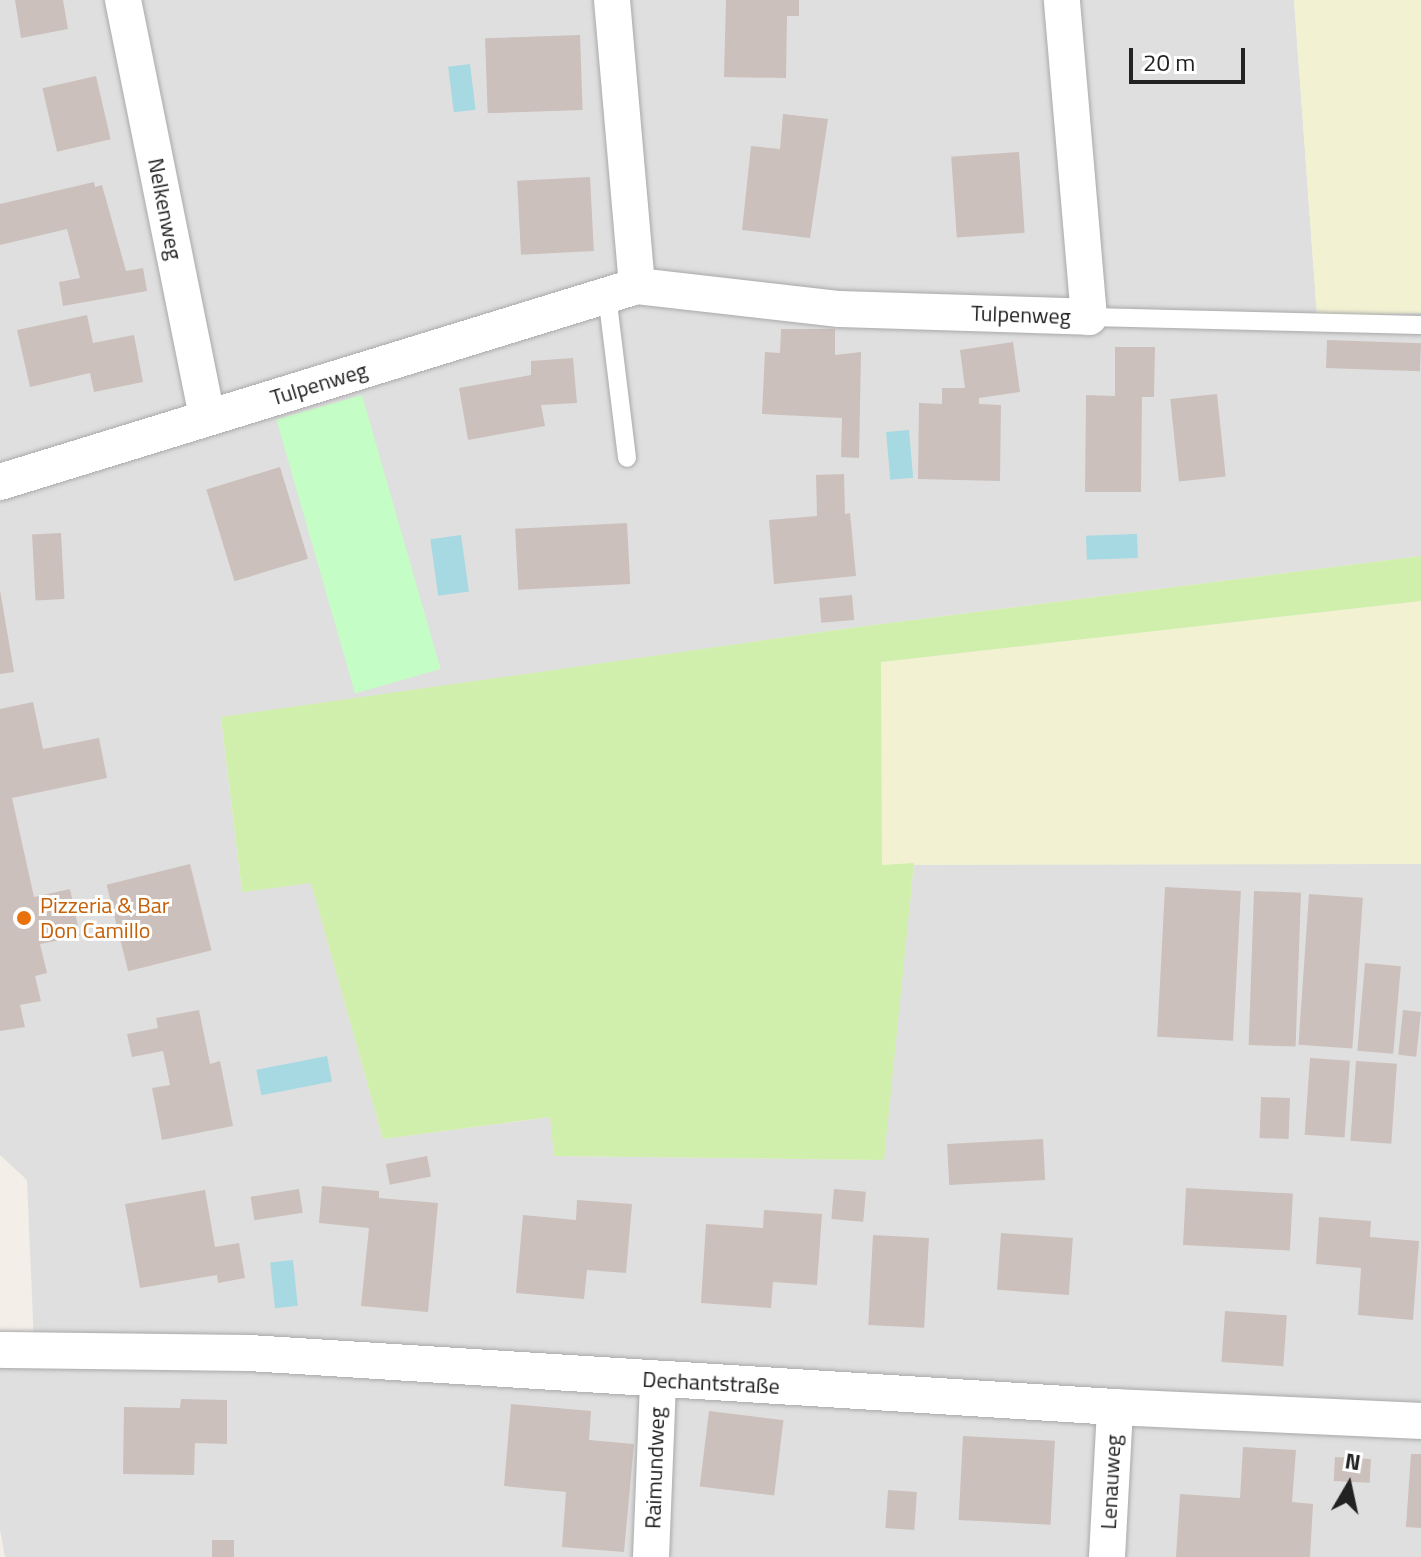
<!DOCTYPE html>
<html>
<head>
<meta charset="utf-8">
<style>
	body { margin:0 }
	#map { position:relative; width:1421px; height:1557px; overflow:hidden; background:#f3eee8; font-family:"Titillium Web",sans-serif }
	div>[style] { position:absolute }
	[style*='--x'] { left:calc(var(--x)*1px); top:calc(var(--y)*1px); width:calc(var(--w)*1px); rotate:calc(var(--a)*1deg) }
	.residential>* { inset:0; background:#e0dfdf }
	.farmland>* { inset:0; background:#f2f2d3 }
	.grass>* { inset:0; background:#d1efac }
	.park>* { inset:0; background:#c4fdc5; transform-origin:0 0 }
	.water>* { inset:0; background:#a6d9e2; transform-origin:0 0 }
	.building>* { inset:0; background:#cbc0bb; transform-origin:0 0 }
	.roads { filter:drop-shadow(0 0 2px #a9a9a9) drop-shadow(0 0 2px #a9a9a9) }
	.service>* { height:18px; margin:-9px; padding:0 9px; transform-origin:9px; border-radius:9px; background:#fff }
	.minor>* { height:36px; margin:-18px; padding:0 18px; transform-origin:18px; border-radius:18px; background:#fff }
	.dots>* { width:22px; height:22px; translate:-50% -50%; box-sizing:border-box; border:4px solid #fff; border-radius:50% }
	span { translate:-50% -50%; white-space:nowrap; text-align:center; line-height:1.15; -webkit-text-stroke:6px #fff; paint-order:stroke }
	.street-label { font-size:22px; color:#222 }
	.food-label { font-size:22px; color:#c56008 }
	.left { translate:0 -50%; text-align:left }
	.north { position:absolute; left:1309px; top:1445px; width:80px; height:80px; -webkit-text-stroke:6px #fff; paint-order:stroke; rotate:9deg; font-size:22px; font-weight:700; line-height:32px; text-align:center; color:#222 }
	.north::after { content:''; display:block; margin:auto; width:28px; height:36px; background:#222; clip-path:polygon(50% 0,100% 100%,50% 72%,0 100%) }
	.scale { position:absolute; left:1129px; top:48px; width:116px; height:36px; box-sizing:border-box; border:4px solid #222; border-top:0; padding-left:10px; font-size:24px; line-height:28px; white-space:nowrap; color:#222; -webkit-text-stroke:6px #fff; paint-order:stroke }
</style>
</head>
<body>
<div id="map">
	<div class="residential">
		<div style="clip-path:polygon(0 0,1294px 0,1317px 315px,1421px 313px,1421px 556px,850px 628px,221px 718px,242px 892px,311px 882px,383px 1139px,551px 1117px,554px 1156px,883px 1160px,914px 863px,1421px 864px,1421px 1557px,5px 1557px,0 1530px,0 1367px,35px 1367px,27px 1180px,0 1155px)"></div>
	</div>
	<div class="farmland">
		<div style="clip-path:polygon(1294px 0,1421px 0,1421px 313px,1317px 316px)"></div>
		<div style="clip-path:polygon(1421px 601px,1421px 864px,882px 865px,881px 662px)"></div>
	</div>
	<div class="grass">
		<div style="clip-path:polygon(1421px 556px,1421px 601px,881px 662px,882px 865px,914px 863px,884px 1160px,554px 1156px,550px 1117px,383px 1139px,311px 883px,242px 892px,221px 717px,850px 628px)"></div>
	</div>
	<div class="park">
		<div style="left:362px;top:395px;width:285px;height:89px;rotate:74deg"></div>
	</div>
	<div class="water">
		<div style="left:470px;top:64px;width:46px;height:22px;rotate:83deg"></div>
		<div style="left:909px;top:430px;width:48px;height:23px;rotate:85deg"></div>
		<div style="left:1137px;top:534px;width:24px;height:51px;rotate:88deg"></div>
		<div style="left:461px;top:535px;width:57px;height:31px;rotate:82deg"></div>
		<div style="left:327px;top:1056px;width:26px;height:72px;rotate:79deg"></div>
		<div style="left:293px;top:1260px;width:46px;height:23px;rotate:84deg"></div>
	</div>
	<div class="building">
		<div style="clip-path:polygon(15px 0,63px 0,68px 29px,21px 38px)"></div>
		<div style="clip-path:polygon(726px 0,799px 0,799px 16px,787px 16px,786px 78px,724px 77px)"></div>
		<div style="left:580px;top:35px;width:75px;height:95px;rotate:88deg"></div>
		<div style="left:96px;top:76px;width:65px;height:55px;rotate:77deg"></div>
		<div style="clip-path:polygon(783px 114px,828px 119px,810px 238px,742px 230px,751px 146px,780px 149px)"></div>
		<div style="left:1019px;top:152px;width:81px;height:68px;rotate:86deg"></div>
		<div style="left:590px;top:177px;width:74px;height:73px;rotate:87deg"></div>
		<div style="clip-path:polygon(94px 182px,95px 187px,102px 185px,126px 271px,143px 268px,147px 291px,63px 306px,59px 282px,80px 278px,67px 229px,0 245px,0 204px)"></div>
		<div style="clip-path:polygon(87px 315px,93px 343px,134px 335px,143px 382px,94px 392px,90px 373px,30px 387px,17px 330px)"></div>
		<div style="clip-path:polygon(781px 329px,835px 329px,835px 355px,861px 352px,859px 458px,841px 457px,842px 418px,762px 414px,765px 352px,780px 353px)"></div>
		<div style="left:1327px;top:340px;width:94px;height:28px;rotate:2deg"></div>
		<div style="clip-path:polygon(1013px 342px,1020px 392px,979px 398px,979px 404px,1001px 405px,1000px 481px,918px 479px,919px 403px,942px 404px,942px 388px,965px 388px,960px 350px)"></div>
		<div style="clip-path:polygon(1115px 347px,1155px 347px,1154px 397px,1142px 397px,1141px 492px,1085px 492px,1086px 395px,1115px 396px)"></div>
		<div style="clip-path:polygon(573px 358px,577px 403px,541px 405px,545px 426px,468px 440px,459px 388px,531px 375px,531px 361px)"></div>
		<div style="left:1217px;top:394px;width:83px;height:47px;rotate:84deg"></div>
		<div style="left:280px;top:467px;width:96px;height:77px;rotate:73deg"></div>
		<div style="clip-path:polygon(844px 474px,845px 514px,850px 513px,856px 576px,774px 584px,769px 520px,817px 516px,816px 475px)"></div>
		<div style="left:627px;top:523px;width:61px;height:112px;rotate:87deg"></div>
		<div style="left:61px;top:533px;width:66px;height:29px;rotate:87deg"></div>
		<div style="clip-path:polygon(0 590px,14px 672px,0 674px)"></div>
		<div style="left:852px;top:595px;width:25px;height:33px;rotate:85deg"></div>
		<div style="clip-path:polygon(33px 702px,43px 749px,99px 738px,107px 778px,12px 798px,34px 897px,70px 889px,80px 936px,40px 944px,47px 973px,35px 976px,41px 1001px,20px 1005px,25px 1027px,0 1031px,0 709px)"></div>
		<div style="left:190px;top:864px;width:89px;height:86px;rotate:76deg"></div>
		<div style="left:1165px;top:887px;width:76px;height:150px;rotate:3deg"></div>
		<div style="left:1254px;top:891px;width:47px;height:154px;rotate:2deg"></div>
		<div style="left:1309px;top:894px;width:54px;height:151px;rotate:4deg"></div>
		<div style="left:1365px;top:963px;width:36px;height:88px;rotate:5deg"></div>
		<div style="clip-path:polygon(199px 1010px,210px 1064px,220px 1061px,233px 1126px,162px 1140px,152px 1088px,170px 1085px,163px 1051px,132px 1057px,127px 1034px,158px 1028px,156px 1018px)"></div>
		<div style="left:1403px;top:1010px;width:18px;height:45px;rotate:6deg"></div>
		<div style="left:1310px;top:1058px;width:40px;height:77px;rotate:4deg"></div>
		<div style="left:1356px;top:1061px;width:41px;height:80px;rotate:4deg"></div>
		<div style="left:1261px;top:1097px;width:29px;height:41px;rotate:2deg"></div>
		<div style="left:1043px;top:1139px;width:41px;height:96px;rotate:87deg"></div>
		<div style="left:427px;top:1156px;width:21px;height:42px;rotate:79deg"></div>
		<div style="clip-path:polygon(322px 1186px,379px 1191px,379px 1198px,438px 1203px,428px 1312px,361px 1306px,369px 1228px,319px 1223px)"></div>
		<div style="left:1186px;top:1188px;width:107px;height:57px;rotate:3deg"></div>
		<div style="left:299px;top:1189px;width:24px;height:49px;rotate:81deg"></div>
		<div style="left:834px;top:1189px;width:32px;height:30px;rotate:5deg"></div>
		<div style="clip-path:polygon(205px 1190px,215px 1247px,239px 1243px,245px 1278px,218px 1283px,217px 1275px,140px 1288px,125px 1204px)"></div>
		<div style="clip-path:polygon(577px 1200px,632px 1204px,626px 1273px,587px 1270px,584px 1299px,516px 1293px,523px 1215px,576px 1220px)"></div>
		<div style="clip-path:polygon(764px 1210px,822px 1214px,817px 1285px,773px 1282px,771px 1308px,701px 1303px,706px 1224px,763px 1228px)"></div>
		<div style="clip-path:polygon(1319px 1217px,1371px 1221px,1370px 1237px,1419px 1241px,1413px 1320px,1358px 1315px,1361px 1268px,1316px 1264px)"></div>
		<div style="left:1001px;top:1233px;width:72px;height:57px;rotate:4deg"></div>
		<div style="left:873px;top:1235px;width:56px;height:90px;rotate:3deg"></div>
		<div style="left:1225px;top:1311px;width:62px;height:51px;rotate:4deg"></div>
		<div style="clip-path:polygon(181px 1399px,227px 1400px,227px 1444px,195px 1443px,194px 1475px,123px 1474px,124px 1407px,180px 1408px)"></div>
		<div style="clip-path:polygon(511px 1404px,591px 1411px,589px 1440px,634px 1444px,624px 1552px,562px 1547px,566px 1492px,504px 1486px)"></div>
		<div style="left:709px;top:1411px;width:75px;height:76px;rotate:7deg"></div>
		<div style="left:963px;top:1436px;width:92px;height:84px;rotate:3deg"></div>
		<div style="clip-path:polygon(1243px 1447px,1296px 1450px,1292px 1502px,1313px 1504px,1310px 1557px,1176px 1557px,1180px 1494px,1240px 1498px)"></div>
		<div style="clip-path:polygon(1411px 1454px,1421px 1454px,1421px 1528px,1406px 1527px)"></div>
		<div style="left:1335px;top:1457px;width:36px;height:24px;rotate:3deg"></div>
		<div style="left:888px;top:1490px;width:29px;height:38px;rotate:4deg"></div>
		<div style="left:212px;top:1540px;width:22px;height:17px"></div>
	</div>
	<div class="roads">
		<div class="service">
			<div style="--x:607;--y:295;--w:164;--a:83"></div>
			<div style="--x:1089;--y:317;--w:332;--a:1.4"></div>
		</div>
		<div class="minor">
			<div style="--x:123;--y:0;--w:426;--a:78.6"></div>
			<div style="--x:612;--y:0;--w:287;--a:85"></div>
			<div style="--x:0;--y:482;--w:666;--a:-17.1"></div>
			<div style="--x:637;--y:286;--w:204;--a:6.5"></div>
			<div style="--x:840;--y:309;--w:249;--a:1.8"></div>
			<div style="--x:1089;--y:317;--w:318;--a:-94.9"></div>
			<div style="--x:0;--y:1350;--w:249;--a:0.7"></div>
			<div style="--x:249;--y:1353;--w:868;--a:3.57"></div>
			<div style="--x:1115;--y:1407;--w:306;--a:2.6"></div>
			<div style="--x:651;--y:1557;--w:177;--a:-87.7"></div>
			<div style="--x:1107;--y:1557;--w:150;--a:-86.9"></div>
		</div>
	</div>
	<div class="dots">
		<div style="left:24px;top:918px;background:#e8710a"></div>
	</div>
	<div class="street-label">
		<span style="left:165px;top:209px;rotate:79deg">Nelkenweg</span>
		<span style="left:1021px;top:315px;rotate:2deg">Tulpenweg</span>
		<span style="left:319px;top:384px;rotate:-17deg">Tulpenweg</span>
		<span style="left:711px;top:1383px;rotate:3deg">Dechantstraße</span>
		<span style="left:655px;top:1468px;rotate:-88deg">Raimundweg</span>
		<span style="left:1111px;top:1482px;rotate:-87deg">Lenauweg</span>
	</div>
	<div class="food-label">
		<span class="left" style="left:40px;top:918px">Pizzeria &amp; Bar<br>Don Camillo</span>
	</div>
	<div class="north">N</div>
	<div class="scale">20 m</div>
</div>
</body>
</html>
